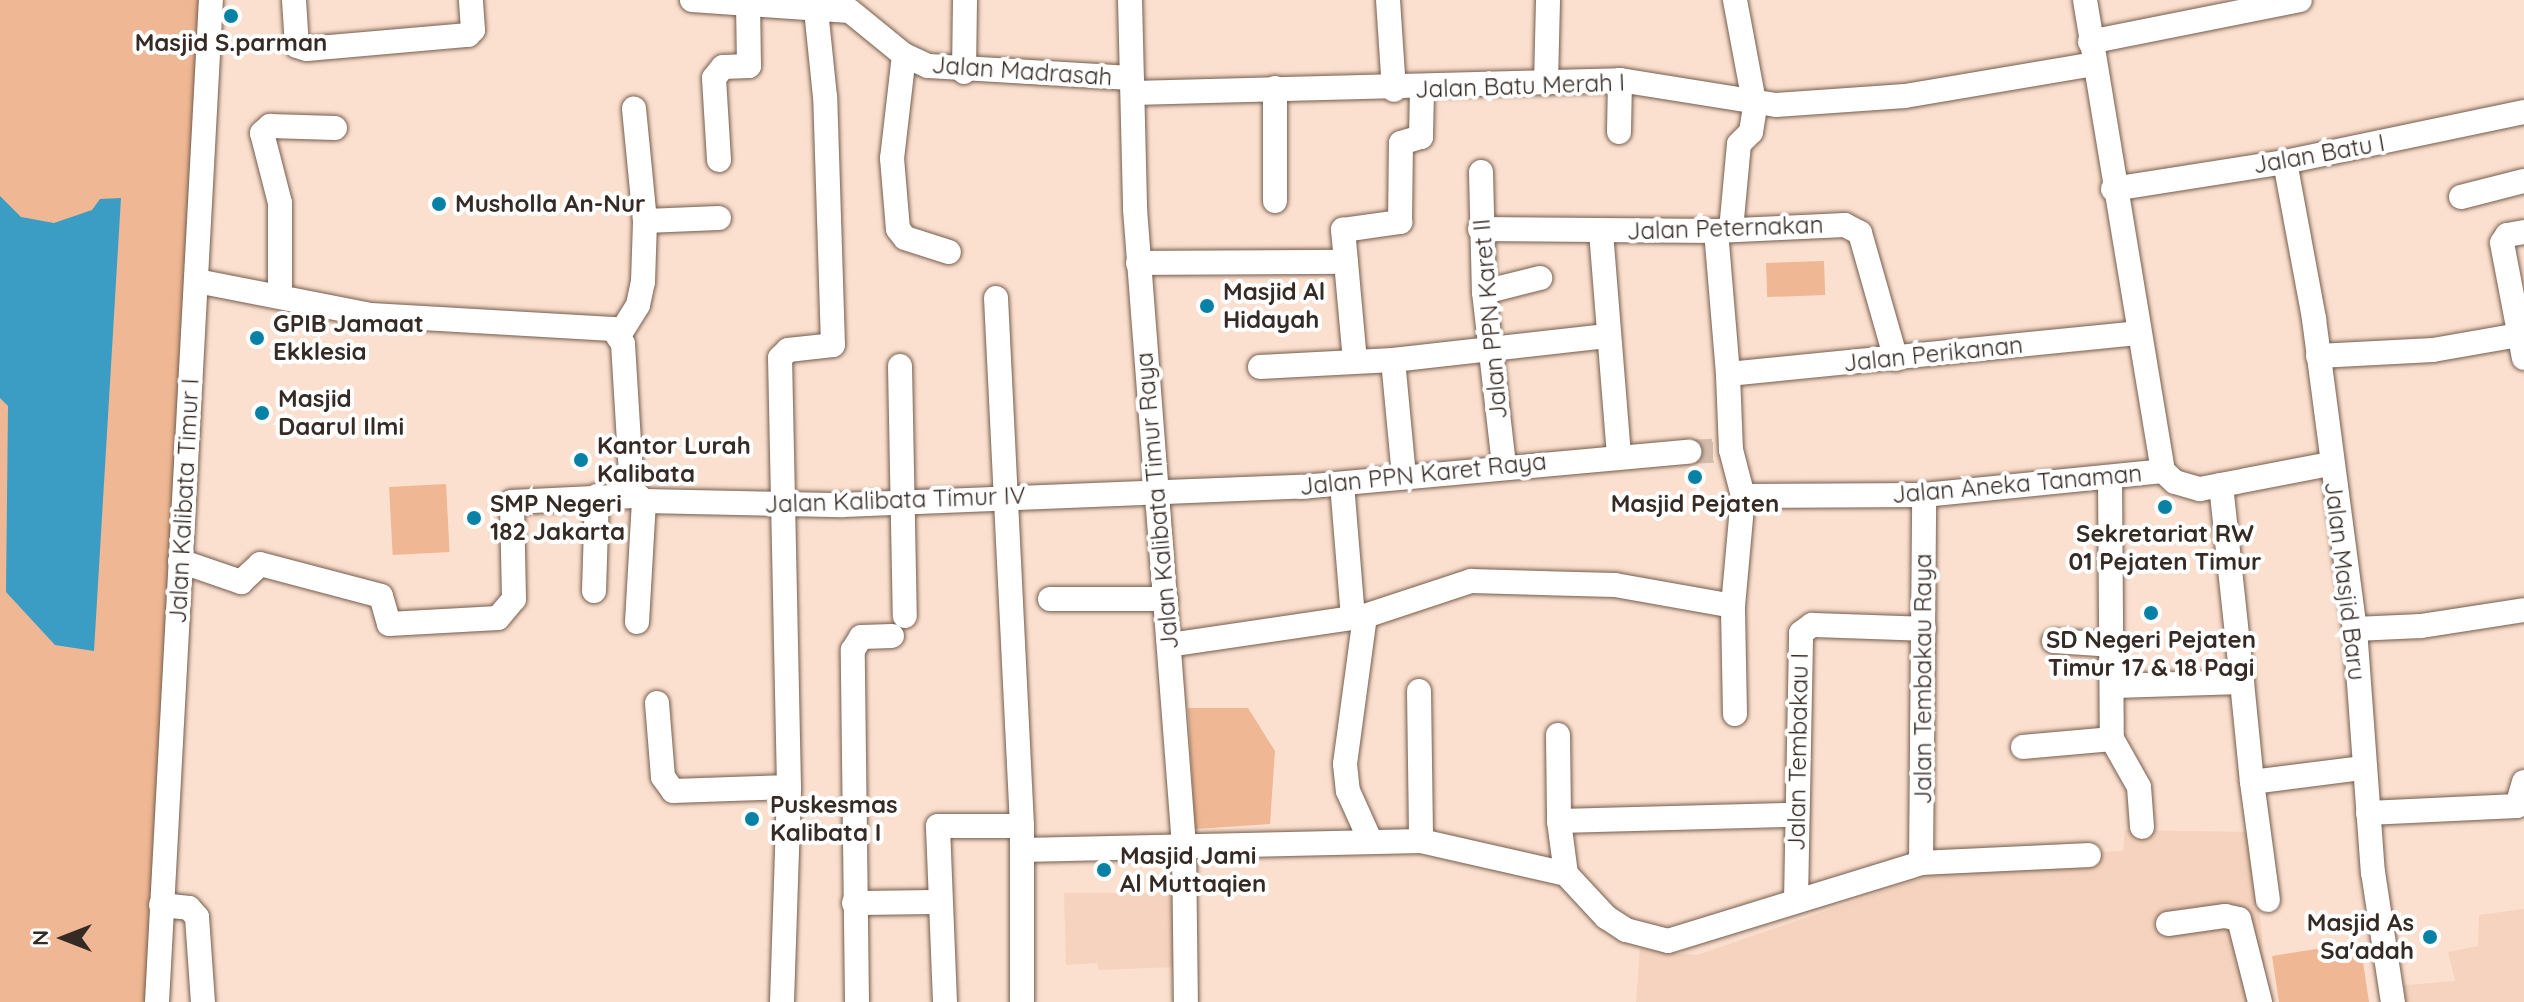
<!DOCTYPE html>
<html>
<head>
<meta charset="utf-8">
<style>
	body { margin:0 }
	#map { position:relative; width:2524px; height:1002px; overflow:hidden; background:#fce0cf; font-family:Quicksand,sans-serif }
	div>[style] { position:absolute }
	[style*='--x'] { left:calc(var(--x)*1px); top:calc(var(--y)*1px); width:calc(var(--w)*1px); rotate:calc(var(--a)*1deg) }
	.built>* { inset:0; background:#f5d3be }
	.green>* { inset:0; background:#efb793; transform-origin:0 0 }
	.water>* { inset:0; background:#3b9dc3 }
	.minor-tunnel>* { height:24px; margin-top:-12px; transform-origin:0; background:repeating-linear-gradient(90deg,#d4bcad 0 24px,transparent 0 36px) }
	.roads { filter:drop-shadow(0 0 2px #755d4e) drop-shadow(0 0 2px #755d4e) }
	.minor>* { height:24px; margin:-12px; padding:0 12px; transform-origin:12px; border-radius:12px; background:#fff }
	.dots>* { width:22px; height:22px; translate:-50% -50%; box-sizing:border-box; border:4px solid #fff; border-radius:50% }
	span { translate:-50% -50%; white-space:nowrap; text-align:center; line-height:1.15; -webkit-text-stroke:8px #fff; paint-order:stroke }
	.poi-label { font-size:24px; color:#352a24; font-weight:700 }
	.left { translate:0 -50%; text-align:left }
	.right { translate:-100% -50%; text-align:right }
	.street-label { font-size:24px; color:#352a24 }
	.north { position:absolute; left:24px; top:898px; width:80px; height:80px; -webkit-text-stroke:6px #fff; paint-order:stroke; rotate:270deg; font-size:22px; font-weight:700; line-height:32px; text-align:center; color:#352a24 }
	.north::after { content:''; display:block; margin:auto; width:28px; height:36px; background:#352a24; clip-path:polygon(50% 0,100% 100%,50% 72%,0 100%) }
</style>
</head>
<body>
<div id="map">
	<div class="built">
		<div style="clip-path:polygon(2125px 830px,2252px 832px,2268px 1002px,1636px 1002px,1640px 949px,1697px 955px,1983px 857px,2123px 851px)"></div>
		<div style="clip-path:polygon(1064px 893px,1173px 893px,1174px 967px,1099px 970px,1097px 963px,1066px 965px)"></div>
		<div style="clip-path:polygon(2524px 909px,2524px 1002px,2384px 1002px,2382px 987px,2455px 981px,2448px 952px,2478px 946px,2479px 915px)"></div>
	</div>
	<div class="green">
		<div style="clip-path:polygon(0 0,210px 0,157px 1002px,0 1002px)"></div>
		<div style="left:1824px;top:261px;width:34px;height:58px;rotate:88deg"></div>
		<div style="left:446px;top:484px;width:68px;height:57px;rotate:87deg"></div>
		<div style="clip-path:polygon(1188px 708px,1248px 708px,1275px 751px,1270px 824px,1195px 829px)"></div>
		<div style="clip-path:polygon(2360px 942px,2369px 1002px,2279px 1002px,2272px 956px)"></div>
	</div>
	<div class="water">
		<div style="clip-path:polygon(0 196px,21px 217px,54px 223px,92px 210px,100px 199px,121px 198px,94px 651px,55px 645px,6px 592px,8px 406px,0 398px)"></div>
	</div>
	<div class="minor-tunnel">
		<div style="--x:1689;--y:452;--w:33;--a:-3"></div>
	</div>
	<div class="roads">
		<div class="minor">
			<div style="--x:294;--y:0;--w:46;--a:86.3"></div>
			<div style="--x:297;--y:46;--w:10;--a:17"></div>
			<div style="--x:307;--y:49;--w:162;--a:-5"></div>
			<div style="--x:468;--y:35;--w:7;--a:-45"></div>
			<div style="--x:473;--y:30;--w:30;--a:-94"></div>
			<div style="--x:692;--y:0;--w:158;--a:4"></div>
			<div style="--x:850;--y:11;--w:70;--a:39.2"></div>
			<div style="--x:904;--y:55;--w:26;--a:25"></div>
			<div style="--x:928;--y:66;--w:204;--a:3.4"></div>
			<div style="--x:1130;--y:0;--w:209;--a:88.6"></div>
			<div style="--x:1135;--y:209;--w:639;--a:85.6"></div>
			<div style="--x:1184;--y:846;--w:156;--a:89.3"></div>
			<div style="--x:1388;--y:0;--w:90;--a:86.2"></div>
			<div style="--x:2085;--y:0;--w:477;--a:80.6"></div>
			<div style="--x:2090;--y:42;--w:214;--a:-11.3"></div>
			<div style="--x:904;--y:55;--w:104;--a:96.6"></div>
			<div style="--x:892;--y:158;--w:71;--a:85.2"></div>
			<div style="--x:898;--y:229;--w:11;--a:52"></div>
			<div style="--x:905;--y:238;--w:46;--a:17.7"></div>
			<div style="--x:964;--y:72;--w:72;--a:-89.2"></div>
			<div style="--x:1546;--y:83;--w:83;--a:-88.6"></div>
			<div style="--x:1275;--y:88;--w:113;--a:90"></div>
			<div style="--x:1133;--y:93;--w:487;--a:-1.5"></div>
			<div style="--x:1620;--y:80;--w:158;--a:9.1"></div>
			<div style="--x:1776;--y:105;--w:129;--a:-4"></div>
			<div style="--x:1905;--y:96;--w:192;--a:-9.6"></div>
			<div style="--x:1619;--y:132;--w:52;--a:-88.9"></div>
			<div style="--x:719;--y:160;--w:82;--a:-93.5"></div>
			<div style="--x:714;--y:78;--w:14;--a:-51"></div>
			<div style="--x:723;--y:67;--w:26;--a:-2"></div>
			<div style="--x:749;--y:66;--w:62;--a:-90.9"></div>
			<div style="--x:2285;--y:162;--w:160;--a:79.5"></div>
			<div style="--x:2314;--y:319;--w:313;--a:82.5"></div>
			<div style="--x:2355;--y:629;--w:244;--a:85.8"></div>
			<div style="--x:2373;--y:872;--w:132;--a:81.3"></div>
			<div style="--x:1481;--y:172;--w:120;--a:88.6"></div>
			<div style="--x:1484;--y:292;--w:175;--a:83.4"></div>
			<div style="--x:2113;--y:189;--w:174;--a:-8.9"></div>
			<div style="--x:2285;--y:162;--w:244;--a:-11.8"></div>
			<div style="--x:2461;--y:197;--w:65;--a:-14.3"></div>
			<div style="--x:645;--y:221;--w:74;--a:-2.3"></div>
			<div style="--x:1480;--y:229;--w:236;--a:0.5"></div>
			<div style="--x:1716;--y:231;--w:129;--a:-2.7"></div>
			<div style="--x:1845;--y:225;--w:17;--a:28"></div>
			<div style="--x:1860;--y:233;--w:131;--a:74.1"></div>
			<div style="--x:1731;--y:230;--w:86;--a:-84.7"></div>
			<div style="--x:1739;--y:144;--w:17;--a:-45"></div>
			<div style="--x:1751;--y:132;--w:25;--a:-81"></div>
			<div style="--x:1755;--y:107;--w:109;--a:-100.6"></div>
			<div style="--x:1716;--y:231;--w:144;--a:85.2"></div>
			<div style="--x:1601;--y:232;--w:224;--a:85.4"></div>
			<div style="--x:2524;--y:232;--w:17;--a:170"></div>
			<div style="--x:2507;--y:235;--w:9;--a:122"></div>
			<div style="--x:2502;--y:243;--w:117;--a:79.2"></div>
			<div style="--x:1138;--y:263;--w:208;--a:-0.3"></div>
			<div style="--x:197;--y:281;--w:177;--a:11.1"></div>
			<div style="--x:371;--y:315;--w:242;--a:3.3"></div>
			<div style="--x:613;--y:329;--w:18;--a:56"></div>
			<div style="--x:623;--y:344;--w:146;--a:86.5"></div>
			<div style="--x:632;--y:490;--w:16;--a:43"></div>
			<div style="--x:644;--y:501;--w:199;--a:1.2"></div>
			<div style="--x:843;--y:505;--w:458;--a:-2.3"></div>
			<div style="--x:1301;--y:487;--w:390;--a:-5.2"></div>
			<div style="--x:1484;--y:292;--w:58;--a:-14"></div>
			<div style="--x:280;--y:296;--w:93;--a:-90"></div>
			<div style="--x:280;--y:203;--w:72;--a:-104.4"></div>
			<div style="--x:262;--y:133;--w:11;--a:-41"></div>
			<div style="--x:270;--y:126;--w:65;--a:1.8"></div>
			<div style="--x:996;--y:298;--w:529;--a:87.18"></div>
			<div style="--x:1022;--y:826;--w:176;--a:90"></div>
			<div style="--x:620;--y:334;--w:34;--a:-58"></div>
			<div style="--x:638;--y:305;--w:24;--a:-78"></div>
			<div style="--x:643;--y:282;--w:61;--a:-88.1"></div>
			<div style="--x:645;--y:221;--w:113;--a:-95.6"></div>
			<div style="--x:2318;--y:356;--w:115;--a:-3"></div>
			<div style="--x:2433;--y:350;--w:87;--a:-9.9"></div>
			<div style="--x:1393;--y:360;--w:117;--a:84.6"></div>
			<div style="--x:1355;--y:361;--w:132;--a:-95.2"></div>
			<div style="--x:1343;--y:230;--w:58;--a:-8"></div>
			<div style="--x:1400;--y:222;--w:79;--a:-89.3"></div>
			<div style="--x:1401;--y:143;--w:21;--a:-17"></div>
			<div style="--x:1421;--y:137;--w:48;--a:-88.8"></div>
			<div style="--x:900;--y:366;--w:250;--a:88.9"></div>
			<div style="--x:1260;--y:367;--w:133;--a:-3"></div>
			<div style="--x:1393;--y:360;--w:215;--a:-6.4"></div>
			<div style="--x:2110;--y:478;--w:261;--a:89.6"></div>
			<div style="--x:1342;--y:484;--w:133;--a:85.3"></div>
			<div style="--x:2221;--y:485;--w:198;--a:83.9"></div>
			<div style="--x:1743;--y:496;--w:181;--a:-0.3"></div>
			<div style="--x:1924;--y:495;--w:240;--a:-5.7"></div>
			<div style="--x:2163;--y:471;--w:16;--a:43"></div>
			<div style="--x:2175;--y:482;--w:26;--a:16"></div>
			<div style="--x:2200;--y:489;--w:132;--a:-10.9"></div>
			<div style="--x:180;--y:561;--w:65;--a:19"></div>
			<div style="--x:241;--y:582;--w:26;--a:-43"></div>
			<div style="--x:260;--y:564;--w:125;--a:14.8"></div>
			<div style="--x:381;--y:596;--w:29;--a:74"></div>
			<div style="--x:389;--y:624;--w:109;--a:-3.2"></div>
			<div style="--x:498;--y:618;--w:25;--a:-50"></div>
			<div style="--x:514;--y:599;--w:97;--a:-91.2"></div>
			<div style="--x:512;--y:502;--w:122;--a:-2.8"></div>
			<div style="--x:594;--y:591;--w:95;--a:-88.2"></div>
			<div style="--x:1050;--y:599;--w:116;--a:0"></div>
			<div style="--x:1365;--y:616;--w:149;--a:97.7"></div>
			<div style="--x:1345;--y:764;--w:27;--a:84"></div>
			<div style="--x:1348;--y:791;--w:54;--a:65.8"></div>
			<div style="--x:637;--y:622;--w:121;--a:-86.7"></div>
			<div style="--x:2355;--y:629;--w:66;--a:-2.6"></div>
			<div style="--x:2421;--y:626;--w:104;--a:-8.8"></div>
			<div style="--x:2054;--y:641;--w:60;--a:3.8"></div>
			<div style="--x:1169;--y:645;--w:198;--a:-8.4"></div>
			<div style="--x:1365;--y:616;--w:112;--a:-18.3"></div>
			<div style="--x:1471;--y:581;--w:144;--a:1.6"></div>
			<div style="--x:1615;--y:585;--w:120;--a:10.1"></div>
			<div style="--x:2115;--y:686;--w:127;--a:-1.8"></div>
			<div style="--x:2242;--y:682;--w:100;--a:84.3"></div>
			<div style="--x:2252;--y:782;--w:112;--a:-7.2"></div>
			<div style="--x:1419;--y:691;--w:150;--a:89.2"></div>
			<div style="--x:657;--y:703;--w:74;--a:85.4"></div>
			<div style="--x:663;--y:777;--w:17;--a:54"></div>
			<div style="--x:673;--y:791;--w:116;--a:-2"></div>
			<div style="--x:1735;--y:714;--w:108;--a:-91.1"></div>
			<div style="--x:1733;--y:606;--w:110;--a:-84.8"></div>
			<div style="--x:1743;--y:496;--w:48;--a:-104.6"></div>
			<div style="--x:1731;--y:450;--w:76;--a:-92.3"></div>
			<div style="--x:1728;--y:374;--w:412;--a:-5.7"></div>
			<div style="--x:1558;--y:735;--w:86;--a:89.3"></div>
			<div style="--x:2112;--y:739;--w:55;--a:60.6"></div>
			<div style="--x:2139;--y:787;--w:40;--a:85.7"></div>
			<div style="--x:2023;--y:747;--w:89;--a:-5.1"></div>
			<div style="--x:2252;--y:782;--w:119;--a:82.3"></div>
			<div style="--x:2368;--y:813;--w:149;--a:-2.7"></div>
			<div style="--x:2517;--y:806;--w:25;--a:-74"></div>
			<div style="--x:1023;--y:850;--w:398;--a:-1.3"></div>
			<div style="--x:1421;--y:841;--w:149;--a:12.8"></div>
			<div style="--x:1566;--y:874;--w:59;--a:47.1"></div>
			<div style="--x:1606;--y:917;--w:24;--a:33"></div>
			<div style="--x:1626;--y:930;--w:43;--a:14.7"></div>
			<div style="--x:1668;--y:941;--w:265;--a:-17.1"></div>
			<div style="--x:1921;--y:863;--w:168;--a:-2.7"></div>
			<div style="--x:1921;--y:863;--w:368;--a:-89.5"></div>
			<div style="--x:1566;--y:874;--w:53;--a:-97.5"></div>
			<div style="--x:1559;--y:821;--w:236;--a:-1.5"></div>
			<div style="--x:1796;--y:900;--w:267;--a:-88.9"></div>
			<div style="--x:1801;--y:633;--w:14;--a:-36"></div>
			<div style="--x:1812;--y:625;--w:112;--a:2"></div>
			<div style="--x:854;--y:903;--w:86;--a:-0.7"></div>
			<div style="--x:161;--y:905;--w:28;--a:6"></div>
			<div style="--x:189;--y:908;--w:12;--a:48"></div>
			<div style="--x:197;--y:917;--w:85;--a:86"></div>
			<div style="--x:2168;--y:924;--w:58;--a:-8"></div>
			<div style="--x:2225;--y:916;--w:14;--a:12"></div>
			<div style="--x:2239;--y:919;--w:86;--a:75.8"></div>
			<div style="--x:157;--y:1002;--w:1003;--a:-86.92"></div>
			<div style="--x:782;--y:1002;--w:215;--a:-88.1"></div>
			<div style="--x:789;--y:787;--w:429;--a:-91.2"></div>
			<div style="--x:780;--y:358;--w:11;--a:-45"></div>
			<div style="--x:788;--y:350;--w:45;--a:-6.3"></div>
			<div style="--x:833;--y:345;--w:248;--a:-91.8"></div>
			<div style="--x:825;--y:97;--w:98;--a:-95.9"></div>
			<div style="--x:857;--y:1002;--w:352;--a:-90.7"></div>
			<div style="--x:853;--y:650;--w:15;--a:-58"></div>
			<div style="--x:861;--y:637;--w:31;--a:-2"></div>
			<div style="--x:945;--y:1002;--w:176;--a:-92.3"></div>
			<div style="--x:938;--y:826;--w:84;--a:0"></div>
		</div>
	</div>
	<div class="dots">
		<div style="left:231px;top:16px;background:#0881a7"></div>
		<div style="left:439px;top:204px;background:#0881a7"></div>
		<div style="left:1207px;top:306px;background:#0881a7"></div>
		<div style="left:257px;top:338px;background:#0881a7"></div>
		<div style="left:262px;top:413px;background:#0881a7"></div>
		<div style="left:581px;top:460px;background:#0881a7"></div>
		<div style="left:1695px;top:477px;background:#0881a7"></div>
		<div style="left:2165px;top:507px;background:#0881a7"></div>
		<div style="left:474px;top:518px;background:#0881a7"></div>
		<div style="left:2151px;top:613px;background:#0881a7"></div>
		<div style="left:752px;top:819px;background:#0881a7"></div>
		<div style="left:1104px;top:870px;background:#0881a7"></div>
		<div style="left:2430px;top:937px;background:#0881a7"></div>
	</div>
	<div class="poi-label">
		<span style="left:231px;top:43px">Masjid S.parman</span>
		<span class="left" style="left:455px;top:204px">Musholla An-Nur</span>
		<span class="left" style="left:1223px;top:306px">Masjid Al<br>Hidayah</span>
		<span class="left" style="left:273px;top:338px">GPIB Jamaat<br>Ekklesia</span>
		<span class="left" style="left:278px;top:413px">Masjid<br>Daarul Ilmi</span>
		<span class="left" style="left:597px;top:460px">Kantor Lurah<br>Kalibata</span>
		<span class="left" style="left:490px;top:518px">SMP Negeri<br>182 Jakarta</span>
		<span style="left:1695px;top:504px">Masjid Pejaten</span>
		<span style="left:2165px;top:548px">Sekretariat RW<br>01 Pejaten Timur</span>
		<span style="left:2151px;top:654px">SD Negeri Pejaten<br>Timur 17 &amp; 18 Pagi</span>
		<span class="left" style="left:770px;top:819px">Puskesmas<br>Kalibata I</span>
		<span class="left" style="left:1120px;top:870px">Masjid Jami<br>Al Muttaqien</span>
		<span class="right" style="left:2414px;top:937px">Masjid As<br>Sa'adah</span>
	</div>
	<div class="street-label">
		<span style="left:1022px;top:71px;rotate:4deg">Jalan Madrasah</span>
		<span style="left:1520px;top:86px;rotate:-2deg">Jalan Batu Merah I</span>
		<span style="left:2319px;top:154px;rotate:-10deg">Jalan Batu I</span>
		<span style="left:1725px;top:228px;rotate:-2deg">Jalan Peternakan</span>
		<span style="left:1490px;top:319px;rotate:-95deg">Jalan PPN Karet II</span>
		<span style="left:1933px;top:354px;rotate:-6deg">Jalan Perikanan</span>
		<span style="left:1423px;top:474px;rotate:-6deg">Jalan PPN Karet Raya</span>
		<span style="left:2017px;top:484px;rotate:-5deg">Jalan Aneka Tanaman</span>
		<span style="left:895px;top:500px;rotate:-2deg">Jalan Kalibata Timur IV</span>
		<span style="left:184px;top:501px;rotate:-87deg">Jalan Kalibata Timur I</span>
		<span style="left:1157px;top:501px;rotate:-95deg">Jalan Kalibata Timur Raya</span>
		<span style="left:2345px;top:581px;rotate:83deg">Jalan Masjid Baru</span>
		<span style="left:1923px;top:679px;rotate:-90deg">Jalan Tembakau Raya</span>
		<span style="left:1798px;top:752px;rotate:-89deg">Jalan Tembakau I</span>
	</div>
	<div class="north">N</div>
</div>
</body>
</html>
